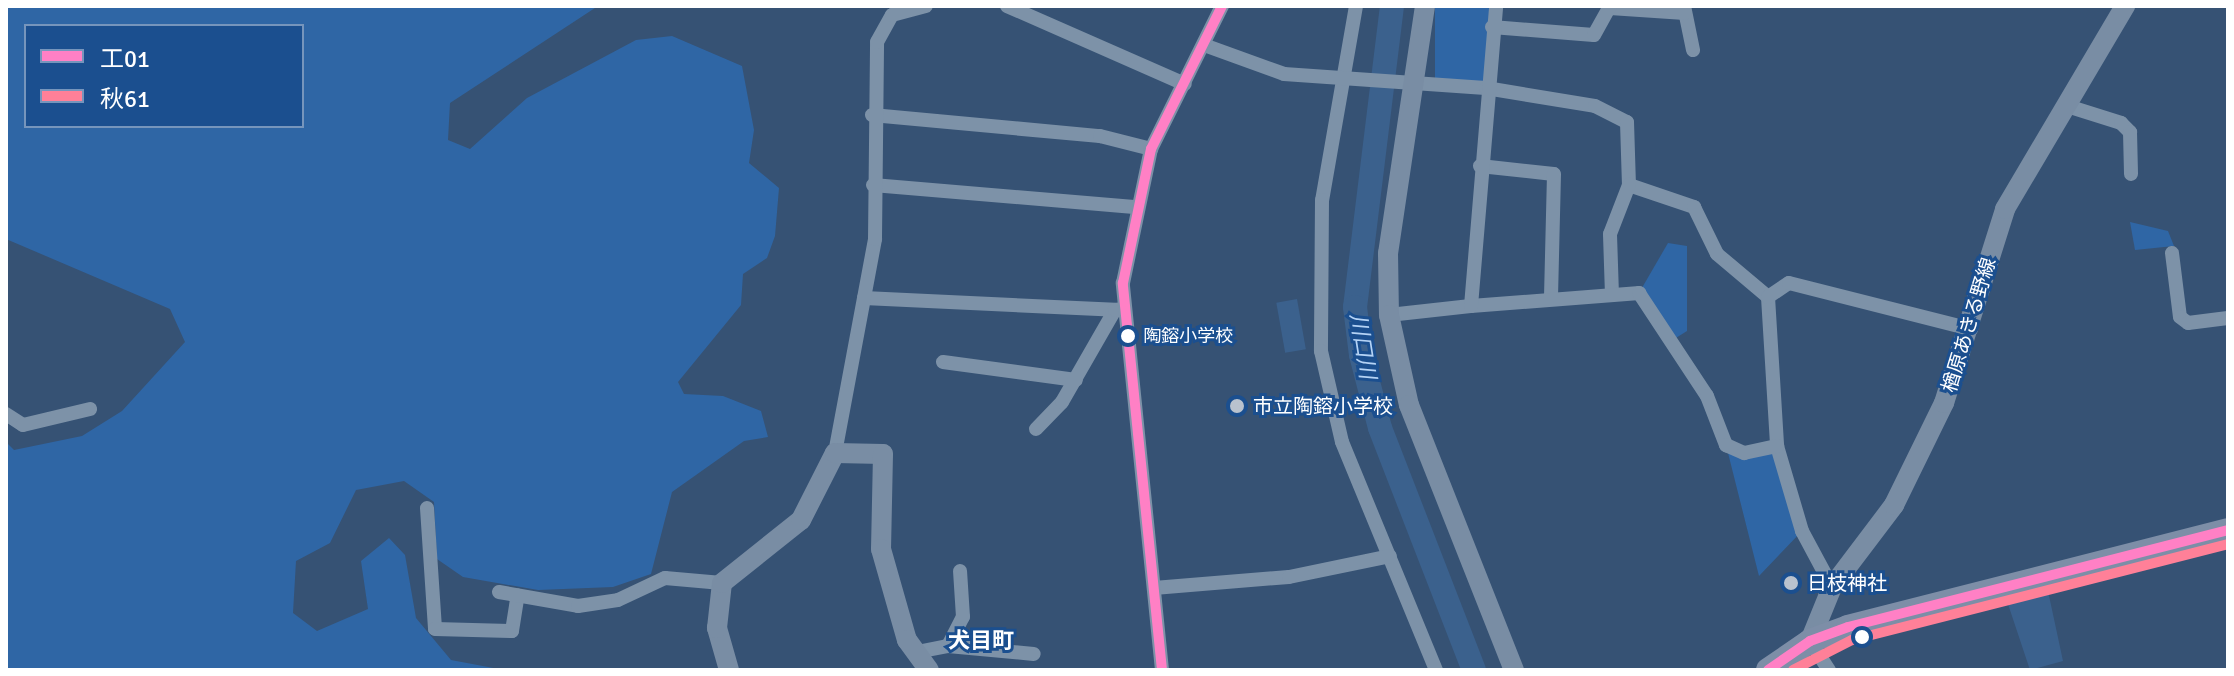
<!DOCTYPE html>
<html>
<head>
<meta charset="utf-8">
<style>
	body { margin:0 }
	#map { position:relative; width:2234px; height:676px; overflow:hidden; background:#365274; font-family:Signika,"Noto Sans JP",sans-serif }
	div>[style] { position:absolute }
	[style*='--x'] { left:calc(var(--x)*1px); top:calc(var(--y)*1px); width:calc(var(--w)*1px); rotate:calc(var(--a)*1deg) }
	.green>* { inset:0; background:#2f66a5; transform-origin:0 0 }
	.water>* { inset:0; background:#3b618d; transform-origin:0 0 }
	.river>* { height:24px; margin:-12px; padding:0 12px; transform-origin:12px; border-radius:12px; background:#3b618d }
	.street>* { height:14px; margin:-7px; padding:0 7px; transform-origin:7px; border-radius:7px; background:#7d92a8 }
	.secondary>* { height:20px; margin:-10px; padding:0 10px; transform-origin:10px; border-radius:10px; background:#798da4 }
	.primary>* { height:24px; margin:-12px; padding:0 12px; transform-origin:12px; border-radius:12px; background:#7d8ea7 }
	.bus-1>* { height:10px; margin:-5px; padding:0 5px; transform-origin:5px; border-radius:5px; background:#ff80c5 }
	.bus-2>* { height:10px; margin:-5px; padding:0 5px; transform-origin:5px; border-radius:5px; background:#ff8098 }
	.dots>* { width:22px; height:22px; translate:-50% -50%; box-sizing:border-box; border:4px solid #1b4f8f; border-radius:50% }
	span { translate:-50% -50%; white-space:nowrap; text-align:center; line-height:1.15; -webkit-text-stroke:6px #1b4f8f; paint-order:stroke }
	.bus-label { font-size:18px; color:#fff }
	.left { translate:0 -50%; text-align:left }
	.street-label { font-size:20px; color:#fff }
	.poi-label { font-size:20px; color:#fff }
	.water-label { font-size:22px; color:#b5d3f5; font-style:italic }
	.neighbourhood-label { font-size:22px; color:#fff; font-weight:700 }
	.frame { position:absolute; inset:0; border:8px solid #fff; pointer-events:none }
	.legend { position:absolute; left:24px; top:24px; width:280px; height:104px; box-sizing:border-box; background:#1b4f8f; border:2px solid #7695bc; margin:0; padding:10px 14px; list-style:none; font-size:24px; color:#fff }
	.legend li { display:flex; align-items:center; gap:16px; height:40px }
	.legend b { width:40px; border:2px solid #7695bc }
</style>
</head>
<body>
<div id="map">
	<div class="green">
		<div style="clip-path:polygon(evenodd,6px 6px,598px 6px,450px 103px,448px 140px,470px 149px,527px 98px,636px 40px,672px 36px,742px 66px,754px 130px,749px 163px,779px 188px,775px 236px,767px 258px,743px 274px,741px 305px,678px 382px,684px 394px,723px 396px,761px 411px,768px 437px,744px 441px,672px 492px,651px 574px,613px 587px,538px 590px,463px 577px,437px 559px,434px 502px,404px 481px,356px 490px,330px 543px,296px 561px,293px 613px,317px 631px,368px 609px,361px 561px,389px 538px,405px 555px,416px 618px,451px 660px,504px 670px,6px 670px,6px 442px,14px 450px,82px 436px,122px 411px,185px 342px,170px 309px,6px 239px,6px 6px,302px 26px,302px 126px,26px 126px,26px 26px,302px 26px)"></div>
		<div style="left:1435px;top:6px;width:61px;height:77px"></div>
		<div style="clip-path:polygon(2130px 222px,2168px 231px,2174px 246px,2135px 250px)"></div>
		<div style="clip-path:polygon(1668px 243px,1687px 246px,1687px 331px,1671px 341px,1639px 293px)"></div>
		<div style="clip-path:polygon(1726px 445px,1744px 453px,1777px 446px,1802px 531px,1759px 576px)"></div>
	</div>
	<div class="water">
		<div style="left:1297px;top:299px;width:51px;height:21px;rotate:80deg"></div>
		<div style="clip-path:polygon(2048px 591px,2063px 661px,2030px 670px,2007px 601px)"></div>
	</div>
	<div class="river">
		<div style="--x:1392;--y:6;--w:303;--a:97"></div>
		<div style="--x:1355;--y:307;--w:48;--a:82.9"></div>
		<div style="--x:1361;--y:355;--w:75;--a:75.4"></div>
		<div style="--x:1380;--y:428;--w:260;--a:68.8"></div>
	</div>
	<div class="street">
		<div style="--x:1007;--y:6;--w:194;--a:23.7"></div>
		<div style="--x:1356;--y:6;--w:197;--a:99.9"></div>
		<div style="--x:1322;--y:200;--w:151;--a:90.4"></div>
		<div style="--x:1321;--y:351;--w:93;--a:77"></div>
		<div style="--x:1342;--y:442;--w:247;--a:67.6"></div>
		<div style="--x:1684;--y:6;--w:45;--a:78.4"></div>
		<div style="--x:1610;--y:8;--w:75;--a:3.8"></div>
		<div style="--x:1492;--y:27;--w:102;--a:4.5"></div>
		<div style="--x:1594;--y:35;--w:33;--a:-61"></div>
		<div style="--x:1204;--y:45;--w:85;--a:19.9"></div>
		<div style="--x:1284;--y:74;--w:202;--a:4"></div>
		<div style="--x:1486;--y:88;--w:110;--a:9.4"></div>
		<div style="--x:1595;--y:106;--w:36;--a:27"></div>
		<div style="--x:1627;--y:122;--w:63;--a:88.2"></div>
		<div style="--x:1629;--y:185;--w:69;--a:18.7"></div>
		<div style="--x:1694;--y:207;--w:52;--a:63.9"></div>
		<div style="--x:1717;--y:254;--w:67;--a:40.1"></div>
		<div style="--x:1768;--y:297;--w:149;--a:86.5"></div>
		<div style="--x:1777;--y:446;--w:89;--a:73.6"></div>
		<div style="--x:1802;--y:531;--w:64;--a:61.8"></div>
		<div style="--x:2064;--y:105;--w:60;--a:17.5"></div>
		<div style="--x:2121;--y:123;--w:13;--a:45"></div>
		<div style="--x:2130;--y:132;--w:42;--a:88.6"></div>
		<div style="--x:872;--y:115;--w:229;--a:5.3"></div>
		<div style="--x:1100;--y:136;--w:53;--a:14.3"></div>
		<div style="--x:1480;--y:166;--w:74;--a:6.2"></div>
		<div style="--x:1554;--y:174;--w:125;--a:91.4"></div>
		<div style="--x:873;--y:185;--w:262;--a:4.8"></div>
		<div style="--x:2172;--y:253;--w:64;--a:82.9"></div>
		<div style="--x:2180;--y:317;--w:10;--a:37"></div>
		<div style="--x:2188;--y:323;--w:40;--a:-7.1"></div>
		<div style="--x:1612;--y:295;--w:61;--a:-91.9"></div>
		<div style="--x:1610;--y:234;--w:53;--a:-68.8"></div>
		<div style="--x:1768;--y:297;--w:25;--a:-34"></div>
		<div style="--x:1789;--y:283;--w:188;--a:14.2"></div>
		<div style="--x:864;--y:298;--w:251;--a:2.7"></div>
		<div style="--x:1471;--y:306;--w:169;--a:-4.4"></div>
		<div style="--x:1639;--y:293;--w:123;--a:56.6"></div>
		<div style="--x:1707;--y:396;--w:53;--a:68.8"></div>
		<div style="--x:1726;--y:445;--w:20;--a:24"></div>
		<div style="--x:1744;--y:453;--w:34;--a:-12"></div>
		<div style="--x:1389;--y:315;--w:82;--a:-6.3"></div>
		<div style="--x:1471;--y:306;--w:301;--a:-85.2"></div>
		<div style="--x:943;--y:362;--w:134;--a:7.7"></div>
		<div style="--x:6;--y:414;--w:20;--a:33"></div>
		<div style="--x:23;--y:425;--w:69;--a:-13.4"></div>
		<div style="--x:1036;--y:429;--w:37;--a:-46"></div>
		<div style="--x:1062;--y:402;--w:106;--a:-60.1"></div>
		<div style="--x:1115;--y:310;--w:8;--a:-7"></div>
		<div style="--x:835;--y:453;--w:218;--a:-79.4"></div>
		<div style="--x:875;--y:239;--w:197;--a:-89.4"></div>
		<div style="--x:877;--y:42;--w:31;--a:-61"></div>
		<div style="--x:892;--y:15;--w:35;--a:-15"></div>
		<div style="--x:427;--y:508;--w:121;--a:86.2"></div>
		<div style="--x:435;--y:629;--w:77;--a:1.5"></div>
		<div style="--x:512;--y:631;--w:36;--a:-81"></div>
		<div style="--x:1154;--y:588;--w:135;--a:-4.7"></div>
		<div style="--x:1289;--y:577;--w:103;--a:-11.7"></div>
		<div style="--x:499;--y:592;--w:80;--a:10"></div>
		<div style="--x:578;--y:606;--w:40;--a:-8.5"></div>
		<div style="--x:618;--y:600;--w:52;--a:-25.1"></div>
		<div style="--x:665;--y:578;--w:57;--a:5"></div>
		<div style="--x:1810;--y:641;--w:35;--a:57"></div>
		<div style="--x:948;--y:646;--w:33;--a:-63"></div>
		<div style="--x:963;--y:617;--w:46;--a:-93.7"></div>
		<div style="--x:917;--y:652;--w:32;--a:-11"></div>
		<div style="--x:948;--y:646;--w:86;--a:5.3"></div>
		<div style="--x:1162;--y:670;--w:389;--a:-95.8"></div>
		<div style="--x:1123;--y:283;--w:137;--a:-78.2"></div>
		<div style="--x:1151;--y:149;--w:160;--a:-63.6"></div>
	</div>
	<div class="secondary">
		<div style="--x:1425;--y:6;--w:250;--a:98.5"></div>
		<div style="--x:1388;--y:253;--w:62;--a:89.1"></div>
		<div style="--x:1389;--y:315;--w:92;--a:77.5"></div>
		<div style="--x:1409;--y:405;--w:285;--a:68.4"></div>
		<div style="--x:1810;--y:641;--w:58;--a:-67.8"></div>
		<div style="--x:1832;--y:587;--w:103;--a:-52.9"></div>
		<div style="--x:1894;--y:505;--w:114;--a:-63.9"></div>
		<div style="--x:1944;--y:403;--w:203;--a:-72.5"></div>
		<div style="--x:2005;--y:209;--w:236;--a:-59.4"></div>
		<div style="--x:729;--y:670;--w:44;--a:-105.9"></div>
		<div style="--x:717;--y:628;--w:45;--a:-83.7"></div>
		<div style="--x:722;--y:583;--w:101;--a:-38.6"></div>
		<div style="--x:801;--y:520;--w:75;--a:-63.1"></div>
		<div style="--x:835;--y:453;--w:48;--a:1.2"></div>
		<div style="--x:883;--y:454;--w:95;--a:91.2"></div>
		<div style="--x:881;--y:549;--w:95;--a:74.1"></div>
		<div style="--x:907;--y:640;--w:37;--a:54"></div>
	</div>
	<div class="primary">
		<div style="--x:1768;--y:670;--w:51;--a:-34.6"></div>
		<div style="--x:1810;--y:641;--w:40;--a:-20.2"></div>
		<div style="--x:1848;--y:627;--w:392;--a:-14.3"></div>
	</div>
	<div class="bus-1">
		<div style="--x:1162;--y:670;--w:389;--a:-95.8"></div>
		<div style="--x:1123;--y:283;--w:137;--a:-78.2"></div>
		<div style="--x:1151;--y:149;--w:160;--a:-63.6"></div>
		<div style="--x:1768;--y:670;--w:51;--a:-34.6"></div>
		<div style="--x:1810;--y:641;--w:40;--a:-20.2"></div>
		<div style="--x:1848;--y:627;--w:392;--a:-14.3"></div>
	</div>
	<div class="bus-2">
		<div style="--x:1793;--y:670;--w:66;--a:-27"></div>
		<div style="--x:1852;--y:640;--w:388;--a:-14.3"></div>
	</div>
	<div class="dots">
		<div style="left:1128px;top:336px;background:#fff"></div>
		<div style="left:1237px;top:406px;background:#b9c2ce"></div>
		<div style="left:1791px;top:583px;background:#b9c2ce"></div>
		<div style="left:1862px;top:637px;background:#fff"></div>
	</div>
	<div class="bus-label">
		<span class="left" style="left:1143px;top:336px">陶鎔小学校</span>
	</div>
	<div class="street-label">
		<span style="left:1969px;top:325px;rotate:-73deg">楢原あきる野線</span>
	</div>
	<div class="poi-label">
		<span class="left" style="left:1253px;top:406px">市立陶鎔小学校</span>
		<span class="left" style="left:1807px;top:583px">日枝神社</span>
	</div>
	<div class="water-label">
		<span style="left:1363px;top:346px;rotate:81deg">川口川</span>
	</div>
	<div class="neighbourhood-label">
		<span style="left:981px;top:641px">犬目町</span>
	</div>
	<div class="frame"></div>
	<ul class="legend">
	<li><b style="height:10px;background:#ff80c5"></b>工01</li>
	<li><b style="height:10px;background:#ff8098"></b>秋61</li>
	</ul>
</div>
</body>
</html>
